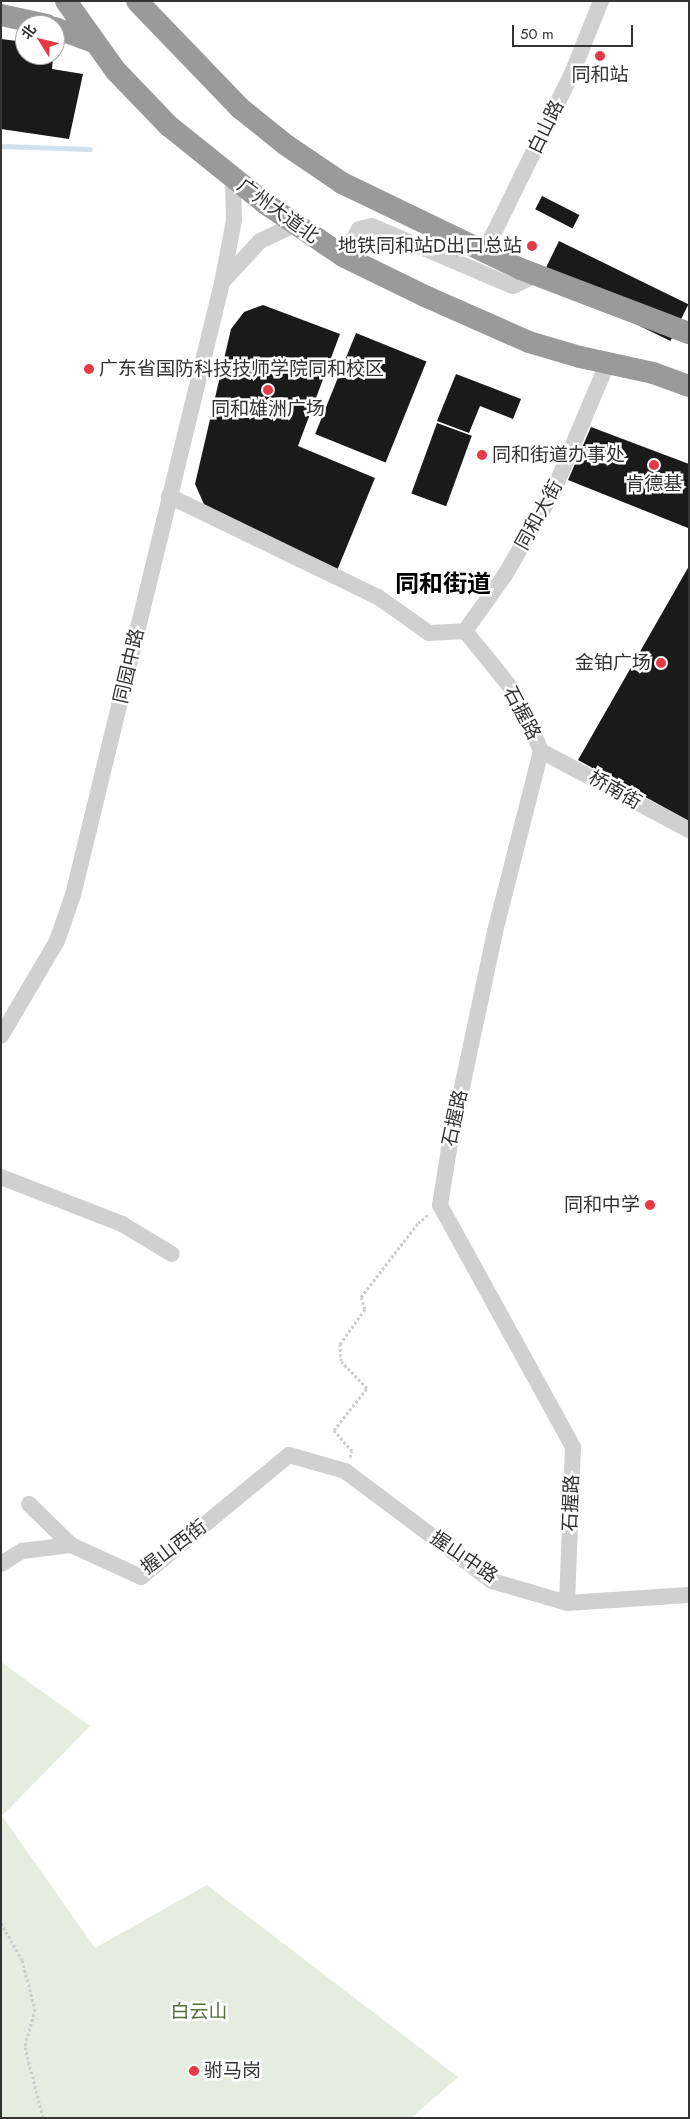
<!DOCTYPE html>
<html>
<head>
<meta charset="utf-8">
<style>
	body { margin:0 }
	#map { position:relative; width:690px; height:2119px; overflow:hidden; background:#fff; font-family:Jost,"Noto Sans SC",sans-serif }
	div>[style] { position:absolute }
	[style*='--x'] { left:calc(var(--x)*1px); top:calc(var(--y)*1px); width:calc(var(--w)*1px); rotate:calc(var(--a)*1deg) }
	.green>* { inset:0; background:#e6ecdf }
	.stream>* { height:5px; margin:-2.5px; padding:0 2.5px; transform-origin:2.5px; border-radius:2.5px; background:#cfe2ee }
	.building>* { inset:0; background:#1a1a1a; transform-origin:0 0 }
	.path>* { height:3px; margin-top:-1.5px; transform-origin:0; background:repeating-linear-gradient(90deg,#cdcdcd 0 2.5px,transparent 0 5px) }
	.minor>* { height:16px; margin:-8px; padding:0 8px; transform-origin:8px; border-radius:8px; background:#d0d0d0 }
	.highway>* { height:22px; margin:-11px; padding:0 11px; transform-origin:11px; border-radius:11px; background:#9a9a9a }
	.dots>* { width:14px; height:14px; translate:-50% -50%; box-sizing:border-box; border:2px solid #fff; border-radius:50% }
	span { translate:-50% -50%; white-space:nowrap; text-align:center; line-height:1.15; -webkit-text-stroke:5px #fff; paint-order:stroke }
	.poi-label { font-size:19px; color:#333 }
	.right { translate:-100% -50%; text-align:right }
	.left { translate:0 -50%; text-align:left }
	.street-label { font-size:19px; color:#333 }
	.park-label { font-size:19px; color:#56703f }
	.district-label { font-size:24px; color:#000; font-weight:700 }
	.frame { position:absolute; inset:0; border:2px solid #333; pointer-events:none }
	.north { position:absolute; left:15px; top:15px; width:50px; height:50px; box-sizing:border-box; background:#fff; border:1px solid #adadad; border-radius:50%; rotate:306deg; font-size:14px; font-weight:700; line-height:20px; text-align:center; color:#333 }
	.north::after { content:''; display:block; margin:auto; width:18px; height:22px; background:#e63946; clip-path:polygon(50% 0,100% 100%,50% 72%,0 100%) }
	.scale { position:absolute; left:512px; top:25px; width:121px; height:22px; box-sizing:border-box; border:2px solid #333; border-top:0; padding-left:6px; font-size:15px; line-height:18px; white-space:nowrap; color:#333; -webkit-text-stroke:4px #fff; paint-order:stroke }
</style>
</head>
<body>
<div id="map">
	<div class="green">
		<div style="clip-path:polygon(1px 1662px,90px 1726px,2px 1816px,95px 1948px,207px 1885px,458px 2077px,411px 2118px,1px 2118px)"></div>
	</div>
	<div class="stream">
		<div style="--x:1;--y:146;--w:89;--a:1.9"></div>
	</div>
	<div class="building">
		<div style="clip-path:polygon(1px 39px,25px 42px,25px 55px,53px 58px,52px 69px,83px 74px,69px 139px,1px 129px)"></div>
		<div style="left:542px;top:196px;width:42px;height:15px;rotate:27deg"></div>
		<div style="left:559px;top:241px;width:144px;height:41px;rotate:26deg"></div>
		<div style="clip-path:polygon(263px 305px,340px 334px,298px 446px,375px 478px,336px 573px,207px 511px,195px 484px,231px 329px,244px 312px)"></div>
		<div style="left:356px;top:333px;width:76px;height:109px;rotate:22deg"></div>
		<div style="clip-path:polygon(456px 374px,521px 399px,513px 419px,480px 406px,469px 433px,437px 421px)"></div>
		<div style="left:437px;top:423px;width:37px;height:75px;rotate:20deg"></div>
		<div style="clip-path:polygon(591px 427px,689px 464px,688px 528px,568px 480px)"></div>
		<div style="clip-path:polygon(689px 566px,689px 821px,578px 760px)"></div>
	</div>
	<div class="path">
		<div style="--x:350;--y:1457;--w:6;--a:-72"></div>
		<div style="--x:352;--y:1451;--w:28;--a:-131"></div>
		<div style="--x:334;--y:1430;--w:53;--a:-51.8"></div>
		<div style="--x:367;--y:1388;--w:37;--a:-134"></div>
		<div style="--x:341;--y:1361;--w:17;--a:-93"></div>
		<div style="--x:340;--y:1344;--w:43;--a:-54.5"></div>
		<div style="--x:365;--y:1309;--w:13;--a:-108"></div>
		<div style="--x:361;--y:1297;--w:93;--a:-52.4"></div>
		<div style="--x:418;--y:1223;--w:13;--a:-39"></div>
		<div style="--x:1;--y:1923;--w:43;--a:60.4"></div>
		<div style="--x:22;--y:1960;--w:51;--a:75.1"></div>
		<div style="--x:35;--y:2009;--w:39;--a:105"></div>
		<div style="--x:25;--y:2047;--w:73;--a:75.8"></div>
	</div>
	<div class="minor">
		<div style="--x:485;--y:251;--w:200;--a:-63.9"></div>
		<div style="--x:573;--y:71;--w:75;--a:-68.2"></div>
		<div style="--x:343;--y:256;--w:31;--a:-59"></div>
		<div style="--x:359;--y:229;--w:13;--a:-13"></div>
		<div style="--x:372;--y:226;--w:153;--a:23.1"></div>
		<div style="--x:513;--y:286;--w:25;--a:-26"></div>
		<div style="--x:223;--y:281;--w:54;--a:-47.2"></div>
		<div style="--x:260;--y:241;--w:38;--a:-25"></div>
		<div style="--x:169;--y:496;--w:232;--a:25.8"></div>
		<div style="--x:378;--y:597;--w:62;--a:35.2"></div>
		<div style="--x:429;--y:633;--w:36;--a:-3"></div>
		<div style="--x:465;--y:631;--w:81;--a:51"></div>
		<div style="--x:516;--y:694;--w:62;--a:66.3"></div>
		<div style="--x:541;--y:751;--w:187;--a:104.3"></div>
		<div style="--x:495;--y:932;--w:222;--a:102"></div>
		<div style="--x:449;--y:1149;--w:57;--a:99.1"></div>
		<div style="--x:440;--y:1205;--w:276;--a:61.2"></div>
		<div style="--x:573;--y:1447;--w:156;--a:92.2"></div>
		<div style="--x:465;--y:631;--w:69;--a:-54.5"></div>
		<div style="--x:505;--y:575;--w:96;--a:-60"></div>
		<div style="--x:553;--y:492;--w:141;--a:-67.1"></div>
		<div style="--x:541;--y:751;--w:168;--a:28.1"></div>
		<div style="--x:1;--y:1036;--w:110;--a:-59.5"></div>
		<div style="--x:57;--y:941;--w:49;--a:-70.8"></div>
		<div style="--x:73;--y:895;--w:630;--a:-76.32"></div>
		<div style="--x:222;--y:283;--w:64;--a:-79.2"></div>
		<div style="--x:234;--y:220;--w:41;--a:-91.4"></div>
		<div style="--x:1;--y:1177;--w:130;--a:21.2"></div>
		<div style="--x:122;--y:1224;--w:58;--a:31"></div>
		<div style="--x:29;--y:1504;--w:59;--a:44.3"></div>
		<div style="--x:71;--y:1545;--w:77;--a:24.6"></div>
		<div style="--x:141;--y:1577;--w:192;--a:-39.5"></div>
		<div style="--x:289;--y:1455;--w:58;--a:15.9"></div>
		<div style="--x:345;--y:1471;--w:184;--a:36.8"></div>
		<div style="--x:492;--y:1581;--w:78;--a:16.3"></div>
		<div style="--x:567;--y:1603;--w:122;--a:-3.8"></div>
		<div style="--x:1;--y:1564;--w:25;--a:-32"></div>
		<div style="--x:22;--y:1551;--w:49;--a:-7"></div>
	</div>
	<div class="highway">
		<div style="--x:66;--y:1;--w:86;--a:54.5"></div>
		<div style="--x:116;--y:71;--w:76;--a:46.1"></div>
		<div style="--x:169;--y:126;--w:124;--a:38.8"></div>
		<div style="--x:266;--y:204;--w:93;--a:34"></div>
		<div style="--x:343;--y:256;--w:93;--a:26"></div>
		<div style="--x:427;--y:297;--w:111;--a:23.8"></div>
		<div style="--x:529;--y:342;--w:53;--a:16.4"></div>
		<div style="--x:580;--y:357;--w:75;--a:12.4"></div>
		<div style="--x:653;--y:373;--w:38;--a:20"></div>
		<div style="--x:137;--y:1;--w:149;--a:46.1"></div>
		<div style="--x:240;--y:108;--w:59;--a:38.8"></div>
		<div style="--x:286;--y:145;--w:68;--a:34.2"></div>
		<div style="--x:342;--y:183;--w:199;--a:25.7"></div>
		<div style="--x:521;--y:269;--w:180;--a:20.9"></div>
		<div style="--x:1;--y:15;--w:47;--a:12.3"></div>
		<div style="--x:55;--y:28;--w:41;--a:19.7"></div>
	</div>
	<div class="dots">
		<div style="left:600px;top:56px;background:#e63946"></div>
		<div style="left:532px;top:246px;background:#e63946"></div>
		<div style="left:89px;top:369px;background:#e63946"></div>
		<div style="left:268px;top:390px;background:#e63946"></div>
		<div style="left:482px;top:455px;background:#e63946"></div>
		<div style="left:654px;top:465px;background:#e63946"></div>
		<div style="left:661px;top:663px;background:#e63946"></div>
		<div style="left:650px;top:1205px;background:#e63946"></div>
		<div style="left:194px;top:2071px;background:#e63946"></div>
	</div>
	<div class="poi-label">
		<span style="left:600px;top:75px">同和站</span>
		<span class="right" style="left:522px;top:246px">地铁同和站D出口总站</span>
		<span class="left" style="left:99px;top:369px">广东省国防科技技师学院同和校区</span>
		<span style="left:268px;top:409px">同和雄洲广场</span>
		<span class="left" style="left:492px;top:455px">同和街道办事处</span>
		<span style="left:654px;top:484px">肯德基</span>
		<span class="right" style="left:651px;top:663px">金铂广场</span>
		<span class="right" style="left:640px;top:1205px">同和中学</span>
		<span class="left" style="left:204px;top:2071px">驸马岗</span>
	</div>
	<div class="street-label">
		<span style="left:546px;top:127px;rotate:-64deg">白山路</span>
		<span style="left:278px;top:211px;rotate:36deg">广州大道北</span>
		<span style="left:539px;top:515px;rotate:-61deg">同和大街</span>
		<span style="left:129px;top:666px;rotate:-77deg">同园中路</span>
		<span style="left:522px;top:713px;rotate:62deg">石握路</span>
		<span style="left:615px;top:790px;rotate:30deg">桥南街</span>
		<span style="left:455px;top:1118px;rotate:-78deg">石握路</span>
		<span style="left:571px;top:1503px;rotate:-88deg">石握路</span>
		<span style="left:174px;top:1547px;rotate:-37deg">握山西街</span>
		<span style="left:464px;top:1557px;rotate:34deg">握山中路</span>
	</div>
	<div class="park-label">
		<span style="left:199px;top:2012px">白云山</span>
	</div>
	<div class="district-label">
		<span style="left:443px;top:584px">同和街道</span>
	</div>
	<div class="frame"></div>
	<div class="north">北</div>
	<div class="scale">50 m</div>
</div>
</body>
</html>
